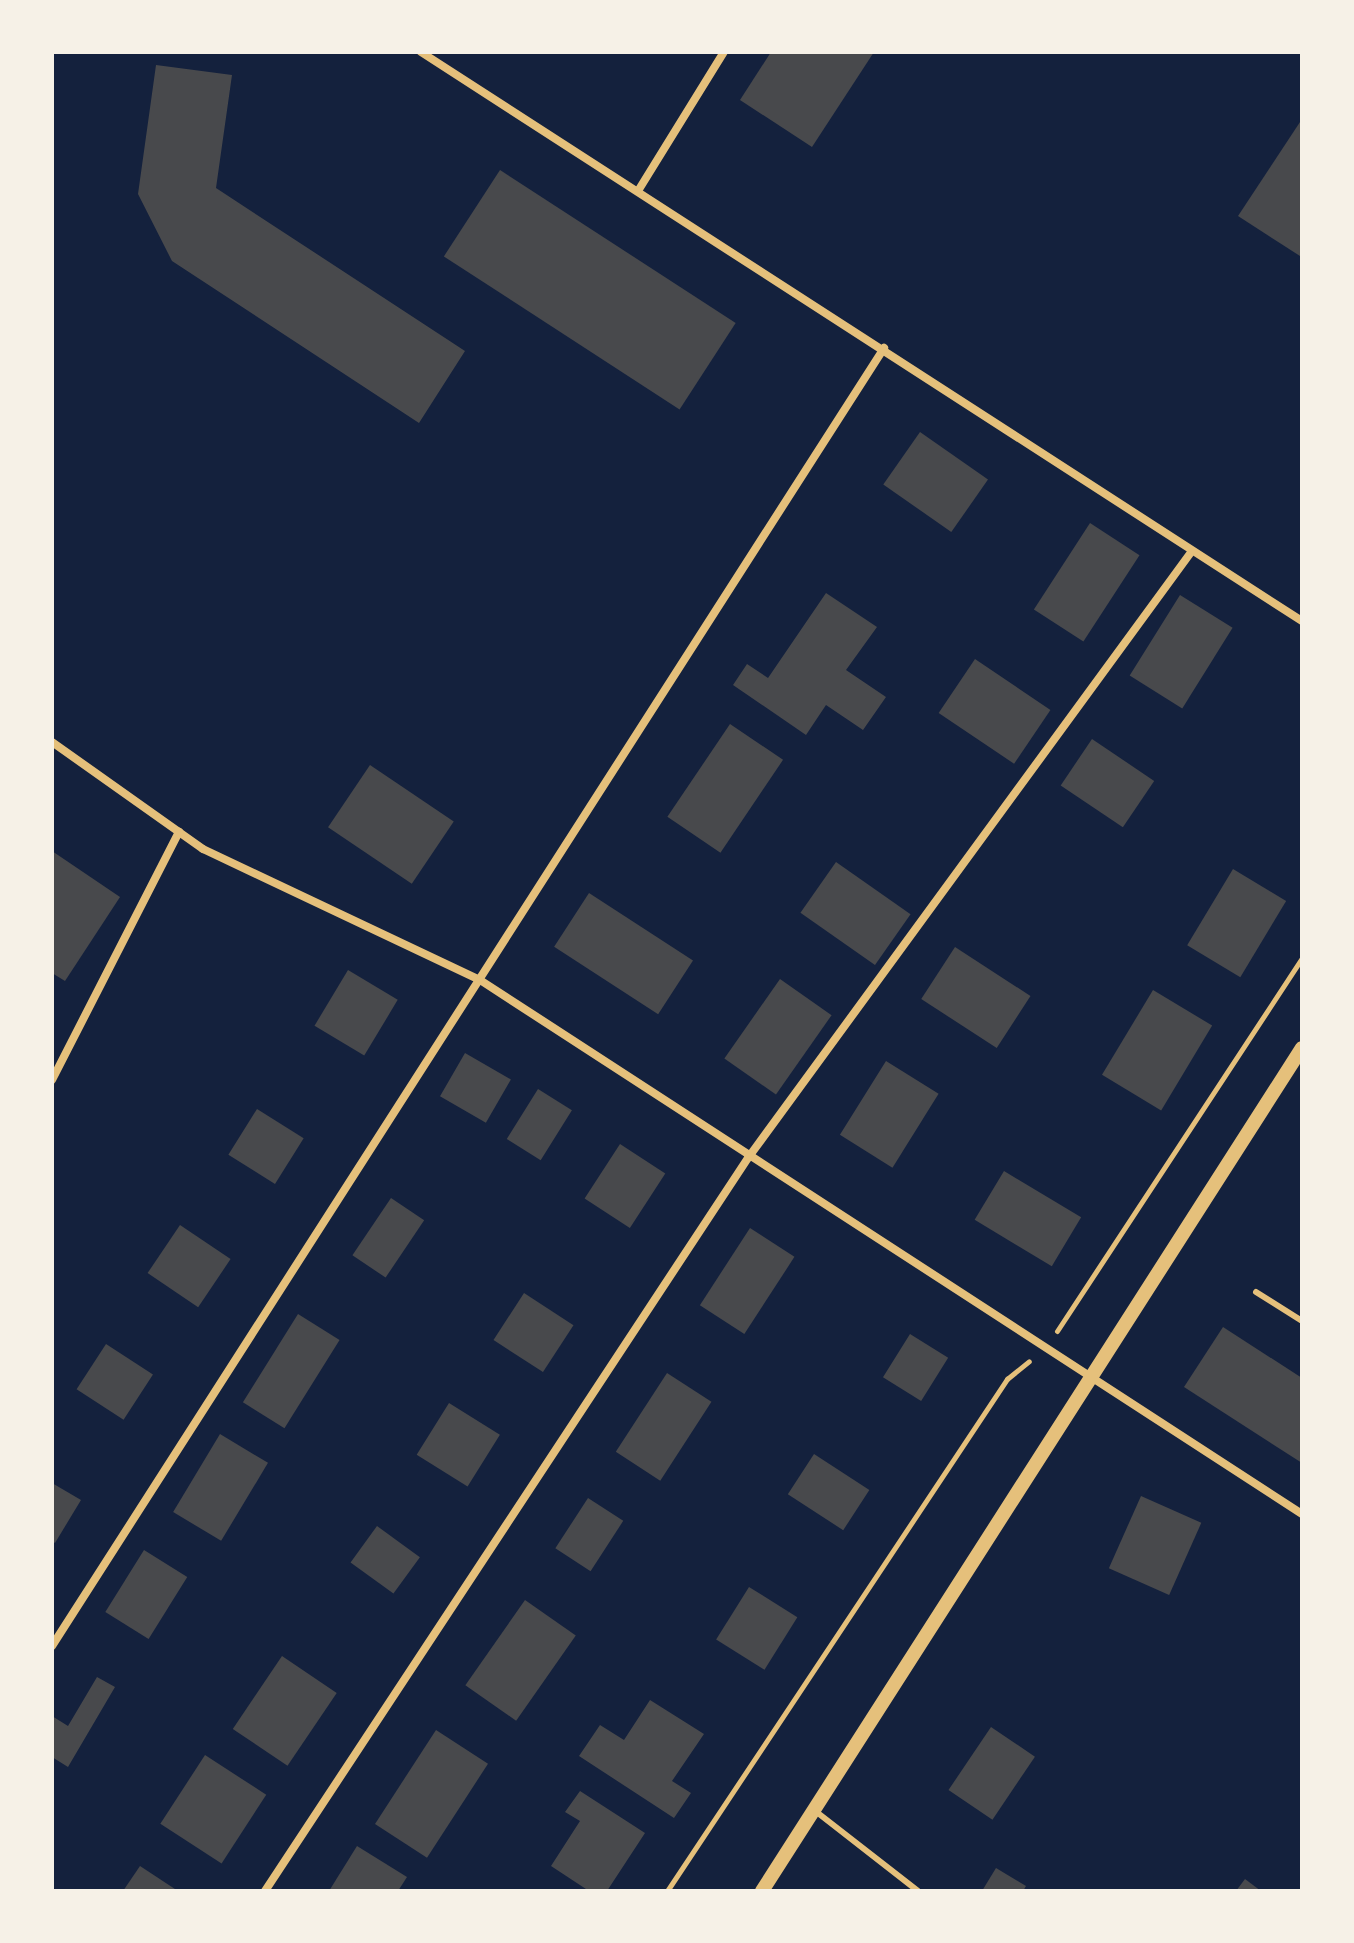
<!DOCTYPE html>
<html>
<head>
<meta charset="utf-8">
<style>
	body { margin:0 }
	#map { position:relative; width:1354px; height:1943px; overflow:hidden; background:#14213d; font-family:"IBM Plex Sans",sans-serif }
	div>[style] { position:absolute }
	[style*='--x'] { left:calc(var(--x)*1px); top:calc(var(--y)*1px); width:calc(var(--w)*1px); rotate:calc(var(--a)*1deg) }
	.building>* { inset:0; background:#48494c; transform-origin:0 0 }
	.path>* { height:5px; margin:-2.5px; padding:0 2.5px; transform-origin:2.5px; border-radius:2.5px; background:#e5c07b }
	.service>* { height:6px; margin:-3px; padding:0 3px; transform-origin:3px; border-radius:3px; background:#e5c07b }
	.minor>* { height:8px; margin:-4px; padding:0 4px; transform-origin:4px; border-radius:4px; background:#e5c07b }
	.tertiary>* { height:14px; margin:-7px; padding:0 7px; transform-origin:7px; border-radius:7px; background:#e5c07b }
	span { translate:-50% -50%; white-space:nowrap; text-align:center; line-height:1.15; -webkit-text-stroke:6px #f6f1e7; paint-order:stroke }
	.frame { position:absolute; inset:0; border:54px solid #f6f1e7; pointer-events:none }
</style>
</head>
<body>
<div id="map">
	<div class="building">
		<div style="clip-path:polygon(771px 52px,874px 52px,812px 147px,740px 100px)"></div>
		<div style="clip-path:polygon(156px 65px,232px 75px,216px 188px,465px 351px,419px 423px,172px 261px,138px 194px)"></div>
		<div style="clip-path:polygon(1302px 119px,1302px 254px,1300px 256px,1238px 216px)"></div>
		<div style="left:500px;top:170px;width:281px;height:103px;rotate:33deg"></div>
		<div style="left:920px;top:432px;width:83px;height:64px;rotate:35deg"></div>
		<div style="left:1090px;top:523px;width:59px;height:103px;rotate:33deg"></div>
		<div style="clip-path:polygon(826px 593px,877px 627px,846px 670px,886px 697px,863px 730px,826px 705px,806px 735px,733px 685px,747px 664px,768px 678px)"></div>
		<div style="left:1180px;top:595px;width:62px;height:95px;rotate:32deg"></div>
		<div style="left:975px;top:659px;width:91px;height:65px;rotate:34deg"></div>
		<div style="left:730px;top:724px;width:64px;height:112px;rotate:34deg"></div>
		<div style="left:1092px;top:739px;width:75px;height:56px;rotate:34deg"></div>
		<div style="left:370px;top:765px;width:101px;height:75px;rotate:34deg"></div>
		<div style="clip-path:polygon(52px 851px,120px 897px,65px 981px,52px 973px)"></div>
		<div style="left:836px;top:862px;width:91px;height:62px;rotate:35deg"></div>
		<div style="left:1233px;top:869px;width:62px;height:89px;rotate:31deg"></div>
		<div style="left:589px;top:893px;width:124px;height:64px;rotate:33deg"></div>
		<div style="left:955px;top:947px;width:90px;height:62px;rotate:33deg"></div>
		<div style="left:348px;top:970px;width:58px;height:65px;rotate:31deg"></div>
		<div style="left:780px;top:979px;width:63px;height:97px;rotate:35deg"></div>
		<div style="left:1153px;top:990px;width:69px;height:99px;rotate:31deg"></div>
		<div style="left:465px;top:1053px;width:53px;height:50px;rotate:30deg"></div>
		<div style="left:886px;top:1061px;width:62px;height:87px;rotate:32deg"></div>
		<div style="left:538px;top:1089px;width:40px;height:59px;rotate:32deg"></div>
		<div style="left:257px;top:1109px;width:55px;height:54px;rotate:32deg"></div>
		<div style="left:620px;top:1144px;width:54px;height:65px;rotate:33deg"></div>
		<div style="left:1004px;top:1171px;width:90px;height:57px;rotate:31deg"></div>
		<div style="left:391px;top:1198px;width:40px;height:69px;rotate:34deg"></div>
		<div style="left:180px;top:1225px;width:61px;height:58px;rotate:34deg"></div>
		<div style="left:750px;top:1228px;width:53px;height:92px;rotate:33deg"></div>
		<div style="left:524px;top:1293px;width:59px;height:56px;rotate:33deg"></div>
		<div style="left:298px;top:1314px;width:49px;height:104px;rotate:32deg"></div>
		<div style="clip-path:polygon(1223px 1327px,1302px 1378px,1302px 1463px,1184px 1387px)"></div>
		<div style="left:910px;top:1334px;width:45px;height:51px;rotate:32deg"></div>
		<div style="left:106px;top:1344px;width:56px;height:54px;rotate:33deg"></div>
		<div style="left:667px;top:1373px;width:53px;height:94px;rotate:33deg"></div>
		<div style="left:449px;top:1403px;width:60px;height:61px;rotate:32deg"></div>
		<div style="left:220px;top:1434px;width:56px;height:91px;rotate:31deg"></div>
		<div style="left:814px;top:1454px;width:66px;height:48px;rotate:33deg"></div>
		<div style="clip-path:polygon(52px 1483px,81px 1500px,55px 1543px,52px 1541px)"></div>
		<div style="left:1141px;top:1496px;width:66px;height:79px;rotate:24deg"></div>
		<div style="left:588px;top:1498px;width:42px;height:60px;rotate:33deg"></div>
		<div style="left:377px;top:1526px;width:53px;height:45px;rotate:36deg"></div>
		<div style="left:144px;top:1550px;width:51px;height:73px;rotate:32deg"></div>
		<div style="left:749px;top:1587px;width:57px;height:62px;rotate:32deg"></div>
		<div style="left:525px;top:1600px;width:62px;height:104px;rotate:35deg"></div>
		<div style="left:282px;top:1656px;width:66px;height:88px;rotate:34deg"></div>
		<div style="clip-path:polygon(97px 1677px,115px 1687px,68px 1767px,52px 1757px,52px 1716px,68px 1726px)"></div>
		<div style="clip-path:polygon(650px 1700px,704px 1734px,672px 1781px,691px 1793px,674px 1818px,579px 1756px,600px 1725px,624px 1740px)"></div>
		<div style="left:991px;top:1727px;width:53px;height:76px;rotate:34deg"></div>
		<div style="left:436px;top:1730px;width:62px;height:112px;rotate:33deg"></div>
		<div style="left:205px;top:1755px;width:73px;height:82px;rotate:33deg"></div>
		<div style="clip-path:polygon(580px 1791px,645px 1833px,607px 1891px,589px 1891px,551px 1866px,580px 1821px,565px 1812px)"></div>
		<div style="clip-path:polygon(357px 1846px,407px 1877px,398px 1891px,329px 1891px)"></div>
		<div style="clip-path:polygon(140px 1866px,178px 1891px,123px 1891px)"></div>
		<div style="clip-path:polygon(996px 1868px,1026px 1886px,1023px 1891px,982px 1891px)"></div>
		<div style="clip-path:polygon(1245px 1879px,1261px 1891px,1236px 1891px)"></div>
	</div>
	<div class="path">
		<div style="--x:1057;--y:1331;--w:446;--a:-56.7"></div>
		<div style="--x:667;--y:1891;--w:615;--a:-56.41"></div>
		<div style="--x:1007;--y:1379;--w:28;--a:-39"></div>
	</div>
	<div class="service">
		<div style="--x:1256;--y:1292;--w:54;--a:32.2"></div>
		<div style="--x:814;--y:1810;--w:132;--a:37.9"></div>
	</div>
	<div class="minor">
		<div style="--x:421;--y:52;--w:1049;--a:32.86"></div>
		<div style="--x:638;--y:191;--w:163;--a:-58.3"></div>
		<div style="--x:52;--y:742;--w:185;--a:35.3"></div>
		<div style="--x:203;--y:849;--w:306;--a:25.3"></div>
		<div style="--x:480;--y:980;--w:980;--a:33.01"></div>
		<div style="--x:52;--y:1080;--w:279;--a:-62.9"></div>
		<div style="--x:52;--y:1646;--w:1542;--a:-57.34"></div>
		<div style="--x:265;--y:1891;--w:878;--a:-56.62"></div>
		<div style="--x:748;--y:1158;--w:752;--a:-53.82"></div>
	</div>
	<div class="tertiary">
		<div style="--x:762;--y:1891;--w:1001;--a:-57.36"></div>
	</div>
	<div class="frame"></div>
</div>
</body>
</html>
